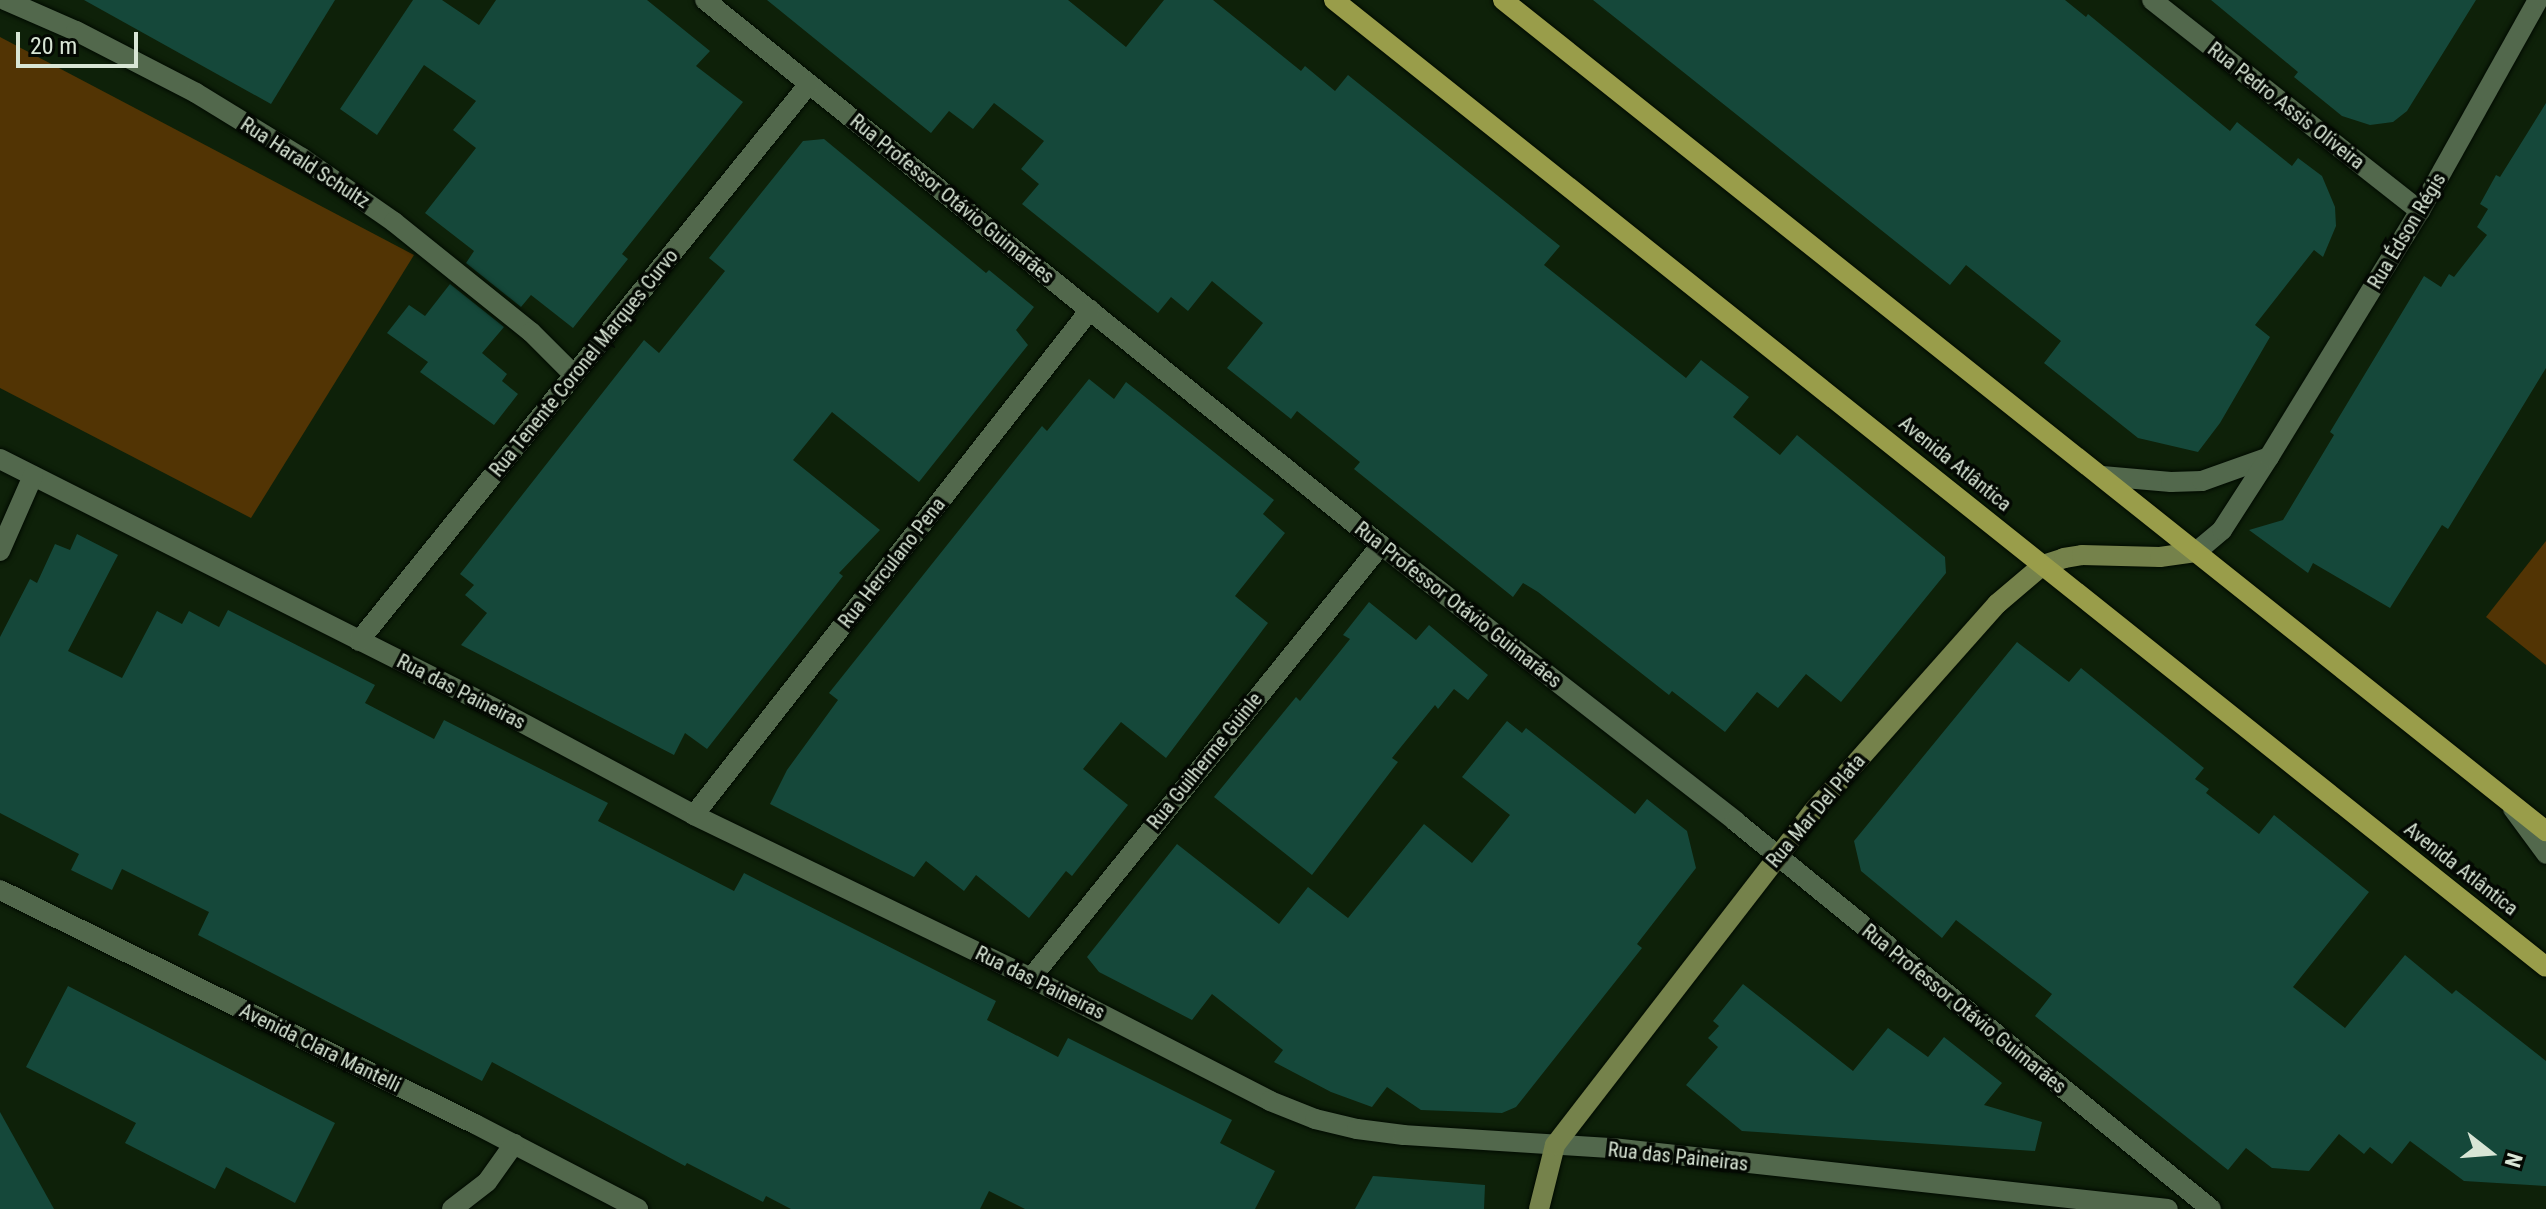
<!DOCTYPE html>
<html>
<head>
<meta charset="utf-8">
<style>
	body { margin:0 }
	#map { position:relative; width:2546px; height:1209px; overflow:hidden; background:#0e2109; font-family:"Roboto Condensed",sans-serif }
	div>[style] { position:absolute }
	[style*='--x'] { left:calc(var(--x)*1px); top:calc(var(--y)*1px); width:calc(var(--w)*1px); rotate:calc(var(--a)*1deg) }
	.green>* { inset:0; background:#523404 }
	.building>* { inset:0; background:#15483a }
	.roads { filter:drop-shadow(0 0 2px #000a00) drop-shadow(0 0 2px #000a00) }
	.lane>* { height:18px; margin:-9px; padding:0 9px; transform-origin:9px; border-radius:9px; background:#52684c }
	.street>* { height:20px; margin:-10px; padding:0 10px; transform-origin:10px; border-radius:10px; background:#52684c }
	.secondary>* { height:20px; margin:-10px; padding:0 10px; transform-origin:10px; border-radius:10px; background:#75824b }
	.primary>* { height:20px; margin:-10px; padding:0 10px; transform-origin:10px; border-radius:10px; background:#999d4a }
	span { translate:-50% -50%; white-space:nowrap; text-align:center; line-height:1.15; -webkit-text-stroke:7px #030802; paint-order:stroke }
	.street-label { font-size:20px; color:#d8e5d5 }
	.north { position:absolute; left:2450px; top:1113px; width:80px; height:80px; -webkit-text-stroke:6px #030802; paint-order:stroke; rotate:107deg; font-size:22px; font-weight:700; line-height:32px; text-align:center; color:#d8e5d5 }
	.north::after { content:''; display:block; margin:auto; width:28px; height:36px; background:#d8e5d5; clip-path:polygon(50% 0,100% 100%,50% 72%,0 100%) }
	.scale { position:absolute; left:16px; top:32px; width:122px; height:36px; box-sizing:border-box; border:4px solid #d8e5d5; border-top:0; padding-left:10px; font-size:24px; line-height:28px; white-space:nowrap; color:#d8e5d5; -webkit-text-stroke:6px #030802; paint-order:stroke }
</style>
</head>
<body>
<div id="map">
	<div class="green">
		<div style="clip-path:polygon(0 37px,414px 255px,251px 518px,0 388px)"></div>
		<div style="clip-path:polygon(2546px 541px,2546px 665px,2486px 617px)"></div>
	</div>
	<div class="building">
		<div style="clip-path:polygon(84px 0,335px 0,271px 104px)"></div>
		<div style="clip-path:polygon(413px 0,442px 0,479px 25px,496px 0,647px 0,710px 51px,696px 66px,743px 102px,622px 254px,628px 259px,573px 328px,531px 295px,521px 307px,466px 263px,474px 251px,425px 213px,476px 148px,453px 130px,476px 101px,424px 65px,377px 135px,340px 109px)"></div>
		<div style="clip-path:polygon(767px 0,1068px 0,1126px 47px,1164px 0,1213px 0,1301px 71px,1305px 66px,1335px 91px,1348px 75px,1560px 246px,1544px 265px,1686px 378px,1701px 360px,1749px 397px,1733px 417px,1780px 455px,1797px 435px,1945px 557px,1946px 573px,1841px 702px,1806px 674px,1778px 708px,1757px 692px,1725px 732px,1672px 691px,1669px 695px,1538px 592px,1523px 583px,1513px 597px,1354px 469px,1360px 462px,1297px 411px,1291px 419px,1227px 368px,1263px 323px,1212px 281px,1188px 311px,1171px 297px,1158px 313px,1022px 204px,1039px 184px,1021px 169px,1044px 141px,994px 103px,973px 129px,949px 111px,931px 133px)"></div>
		<div style="clip-path:polygon(1593px 0,2065px 0,2086px 17px,2088px 14px,2230px 131px,2237px 122px,2292px 166px,2298px 158px,2322px 176px,2335px 207px,2336px 226px,2323px 257px,2314px 250px,2255px 325px,2270px 337px,2220px 423px,2198px 452px,2138px 438px,2044px 363px,2061px 341px,1966px 265px,1950px 285px)"></div>
		<div style="clip-path:polygon(2211px 0,2476px 0,2407px 111px,2393px 122px,2370px 125px,2342px 116px,2294px 77px,2298px 72px)"></div>
		<div style="clip-path:polygon(2546px 103px,2546px 368px,2448px 529px,2442px 525px,2390px 608px,2313px 563px,2308px 573px,2249px 530px,2283px 520px,2334px 435px,2330px 432px,2424px 276px,2441px 287px,2449px 274px,2454px 277px,2487px 235px,2477px 227px,2488px 209px,2480px 204px,2496px 175px,2500px 177px)"></div>
		<div style="clip-path:polygon(824px 139px,986px 273px,989px 270px,1034px 307px,1016px 330px,1028px 345px,919px 482px,832px 412px,793px 460px,880px 530px,839px 573px,843px 576px,707px 749px,685px 733px,674px 755px,461px 645px,487px 613px,465px 595px,474px 585px,460px 574px,644px 340px,659px 353px,725px 271px,709px 258px,803px 141px)"></div>
		<div style="clip-path:polygon(450px 284px,504px 327px,482px 353px,507px 374px,502px 381px,518px 394px,494px 425px,420px 372px,428px 362px,387px 333px,409px 305px,425px 316px)"></div>
		<div style="clip-path:polygon(1089px 379px,1114px 399px,1126px 382px,1144px 396px,1274px 500px,1263px 514px,1285px 533px,1235px 596px,1268px 623px,1166px 758px,1121px 722px,1083px 769px,1128px 805px,1072px 876px,1066px 871px,1029px 918px,976px 875px,964px 891px,926px 861px,914px 877px,770px 804px,787px 770px,838px 700px,829px 693px,1042px 426px,1047px 431px)"></div>
		<div style="clip-path:polygon(77px 534px,118px 555px,68px 651px,122px 678px,157px 611px,182px 624px,189px 611px,219px 627px,228px 610px,375px 685px,365px 703px,434px 739px,444px 720px,608px 803px,598px 821px,693px 870px,734px 891px,744px 873px,996px 1001px,987px 1020px,1058px 1057px,1068px 1038px,1232px 1120px,1220px 1143px,1275px 1171px,1255px 1209px,1025px 1209px,989px 1191px,980px 1209px,791px 1209px,766px 1196px,763px 1202px,687px 1163px,685px 1166px,492px 1062px,482px 1081px,198px 935px,209px 912px,122px 869px,112px 890px,71px 870px,79px 854px,0 813px,0 637px,30px 579px,37px 583px,55px 544px,70px 550px)"></div>
		<div style="clip-path:polygon(1369px 602px,1416px 640px,1429px 625px,1488px 675px,1468px 700px,1454px 689px,1438px 709px,1435px 705px,1392px 758px,1398px 762px,1312px 875px,1214px 797px,1296px 697px,1300px 701px,1350px 639px,1343px 635px)"></div>
		<div style="clip-path:polygon(2017px 642px,2069px 682px,2081px 668px,2204px 768px,2195px 779px,2209px 789px,2206px 793px,2259px 834px,2274px 815px,2369px 892px,2293px 987px,2345px 1028px,2405px 955px,2452px 994px,2456px 990px,2546px 1061px,2546px 1186px,2464px 1181px,2410px 1141px,2392px 1164px,2370px 1147px,2364px 1154px,2339px 1134px,2309px 1171px,2272px 1168px,2246px 1148px,2228px 1170px,2035px 1016px,2052px 994px,1956px 920px,1942px 938px,1861px 871px,1854px 841px)"></div>
		<div style="clip-path:polygon(1507px 721px,1522px 733px,1526px 728px,1635px 814px,1647px 799px,1687px 831px,1696px 868px,1637px 944px,1642px 948px,1516px 1107px,1502px 1113px,1421px 1110px,1387px 1087px,1372px 1107px,1331px 1092px,1274px 1062px,1283px 1050px,1212px 994px,1192px 1020px,1099px 972px,1087px 957px,1177px 844px,1279px 924px,1308px 887px,1348px 918px,1424px 824px,1472px 863px,1510px 815px,1462px 777px)"></div>
		<div style="clip-path:polygon(1743px 984px,1853px 1071px,1888px 1028px,1928px 1057px,1944px 1037px,2002px 1083px,1984px 1105px,2042px 1122px,2035px 1151px,1742px 1131px,1686px 1085px,1718px 1047px,1708px 1038px,1719px 1026px,1713px 1021px)"></div>
		<div style="clip-path:polygon(68px 986px,335px 1123px,295px 1203px,226px 1167px,215px 1189px,125px 1143px,136px 1123px,26px 1067px)"></div>
		<div style="clip-path:polygon(0 1112px,54px 1209px,0 1209px)"></div>
		<div style="clip-path:polygon(1373px 1176px,1485px 1185px,1484px 1209px,1355px 1209px)"></div>
	</div>
	<div class="roads">
		<div class="lane">
			<div style="--x:2512;--y:809;--w:57;--a:53.5"></div>
		</div>
		<div class="street">
			<div style="--x:5;--y:0;--w:77;--a:23.6"></div>
			<div style="--x:76;--y:31;--w:135;--a:27.3"></div>
			<div style="--x:196;--y:93;--w:124;--a:31.5"></div>
			<div style="--x:302;--y:158;--w:112;--a:34.8"></div>
			<div style="--x:394;--y:222;--w:176;--a:38.8"></div>
			<div style="--x:531;--y:332;--w:61;--a:45"></div>
			<div style="--x:705;--y:0;--w:868;--a:38.88"></div>
			<div style="--x:1381;--y:545;--w:449;--a:37.9"></div>
			<div style="--x:1735;--y:821;--w:614;--a:39.18"></div>
			<div style="--x:2152;--y:0;--w:341;--a:38.2"></div>
			<div style="--x:0;--y:459;--w:564;--a:26.75"></div>
			<div style="--x:504;--y:713;--w:216;--a:28.2"></div>
			<div style="--x:694;--y:815;--w:374;--a:25.8"></div>
			<div style="--x:1031;--y:978;--w:269;--a:27.2"></div>
			<div style="--x:1270;--y:1101;--w:48;--a:21.8"></div>
			<div style="--x:1315;--y:1119;--w:43;--a:13.4"></div>
			<div style="--x:1357;--y:1129;--w:47;--a:7.3"></div>
			<div style="--x:1404;--y:1135;--w:208;--a:3.6"></div>
			<div style="--x:1612;--y:1148;--w:559;--a:6.26"></div>
			<div style="--x:2102;--y:476;--w:69;--a:5"></div>
			<div style="--x:2171;--y:482;--w:31;--a:-2"></div>
			<div style="--x:2202;--y:481;--w:71;--a:-19.7"></div>
			<div style="--x:0;--y:551;--w:82;--a:-66.3"></div>
			<div style="--x:2196;--y:552;--w:34;--a:-40"></div>
			<div style="--x:2222;--y:530;--w:87;--a:-57.2"></div>
			<div style="--x:2269;--y:457;--w:289;--a:-58.5"></div>
			<div style="--x:2420;--y:211;--w:242;--a:-60.8"></div>
			<div style="--x:359;--y:641;--w:716;--a:-51.07"></div>
			<div style="--x:694;--y:815;--w:642;--a:-51.9"></div>
			<div style="--x:0;--y:890;--w:530;--a:26.23"></div>
			<div style="--x:475;--y:1124;--w:184;--a:27.5"></div>
			<div style="--x:1031;--y:978;--w:557;--a:-51.05"></div>
			<div style="--x:452;--y:1209;--w:44;--a:-37.6"></div>
			<div style="--x:487;--y:1182;--w:47;--a:-54.6"></div>
		</div>
		<div class="secondary">
			<div style="--x:1539;--y:1209;--w:66;--a:-76"></div>
			<div style="--x:1555;--y:1145;--w:425;--a:-52.3"></div>
			<div style="--x:1815;--y:809;--w:274;--a:-48.4"></div>
			<div style="--x:1997;--y:604;--w:60;--a:-40.3"></div>
			<div style="--x:2043;--y:565;--w:22;--a:-18"></div>
			<div style="--x:2064;--y:558;--w:18;--a:-9"></div>
			<div style="--x:2082;--y:555;--w:78;--a:1.5"></div>
			<div style="--x:2160;--y:557;--w:36;--a:-8"></div>
		</div>
		<div class="primary">
			<div style="--x:1334;--y:0;--w:1550;--a:38.58"></div>
			<div style="--x:1503;--y:0;--w:1334;--a:38.55"></div>
		</div>
	</div>
	<div class="street-label">
		<span style="left:2286px;top:106px;rotate:38deg">Rua Pedro Assis Oliveira</span>
		<span style="left:305px;top:163px;rotate:33deg">Rua Harald Schultz</span>
		<span style="left:952px;top:199px;rotate:39deg">Rua Professor Otávio Guimarães</span>
		<span style="left:2407px;top:231px;rotate:-59deg">Rua Édson Régis</span>
		<span style="left:584px;top:363px;rotate:-51deg">Rua Tenente Coronel Marques Curvo</span>
		<span style="left:1955px;top:464px;rotate:39deg">Avenida Atlântica</span>
		<span style="left:892px;top:563px;rotate:-52deg">Rua Herculano Pena</span>
		<span style="left:1458px;top:605px;rotate:38deg">Rua Professor Otávio Guimarães</span>
		<span style="left:461px;top:692px;rotate:27deg">Rua das Paineiras</span>
		<span style="left:1205px;top:761px;rotate:-51deg">Rua Guilherme Guinle</span>
		<span style="left:1816px;top:811px;rotate:-50deg">Rua Mar Del Plata</span>
		<span style="left:2461px;top:869px;rotate:38deg">Avenida Atlântica</span>
		<span style="left:1040px;top:983px;rotate:26deg">Rua das Paineiras</span>
		<span style="left:1964px;top:1009px;rotate:39deg">Rua Professor Otávio Guimarães</span>
		<span style="left:320px;top:1048px;rotate:26deg">Avenida Clara Mantelli</span>
		<span style="left:1678px;top:1157px;rotate:6deg">Rua das Paineiras</span>
	</div>
	<div class="north">N</div>
	<div class="scale">20 m</div>
</div>
</body>
</html>
